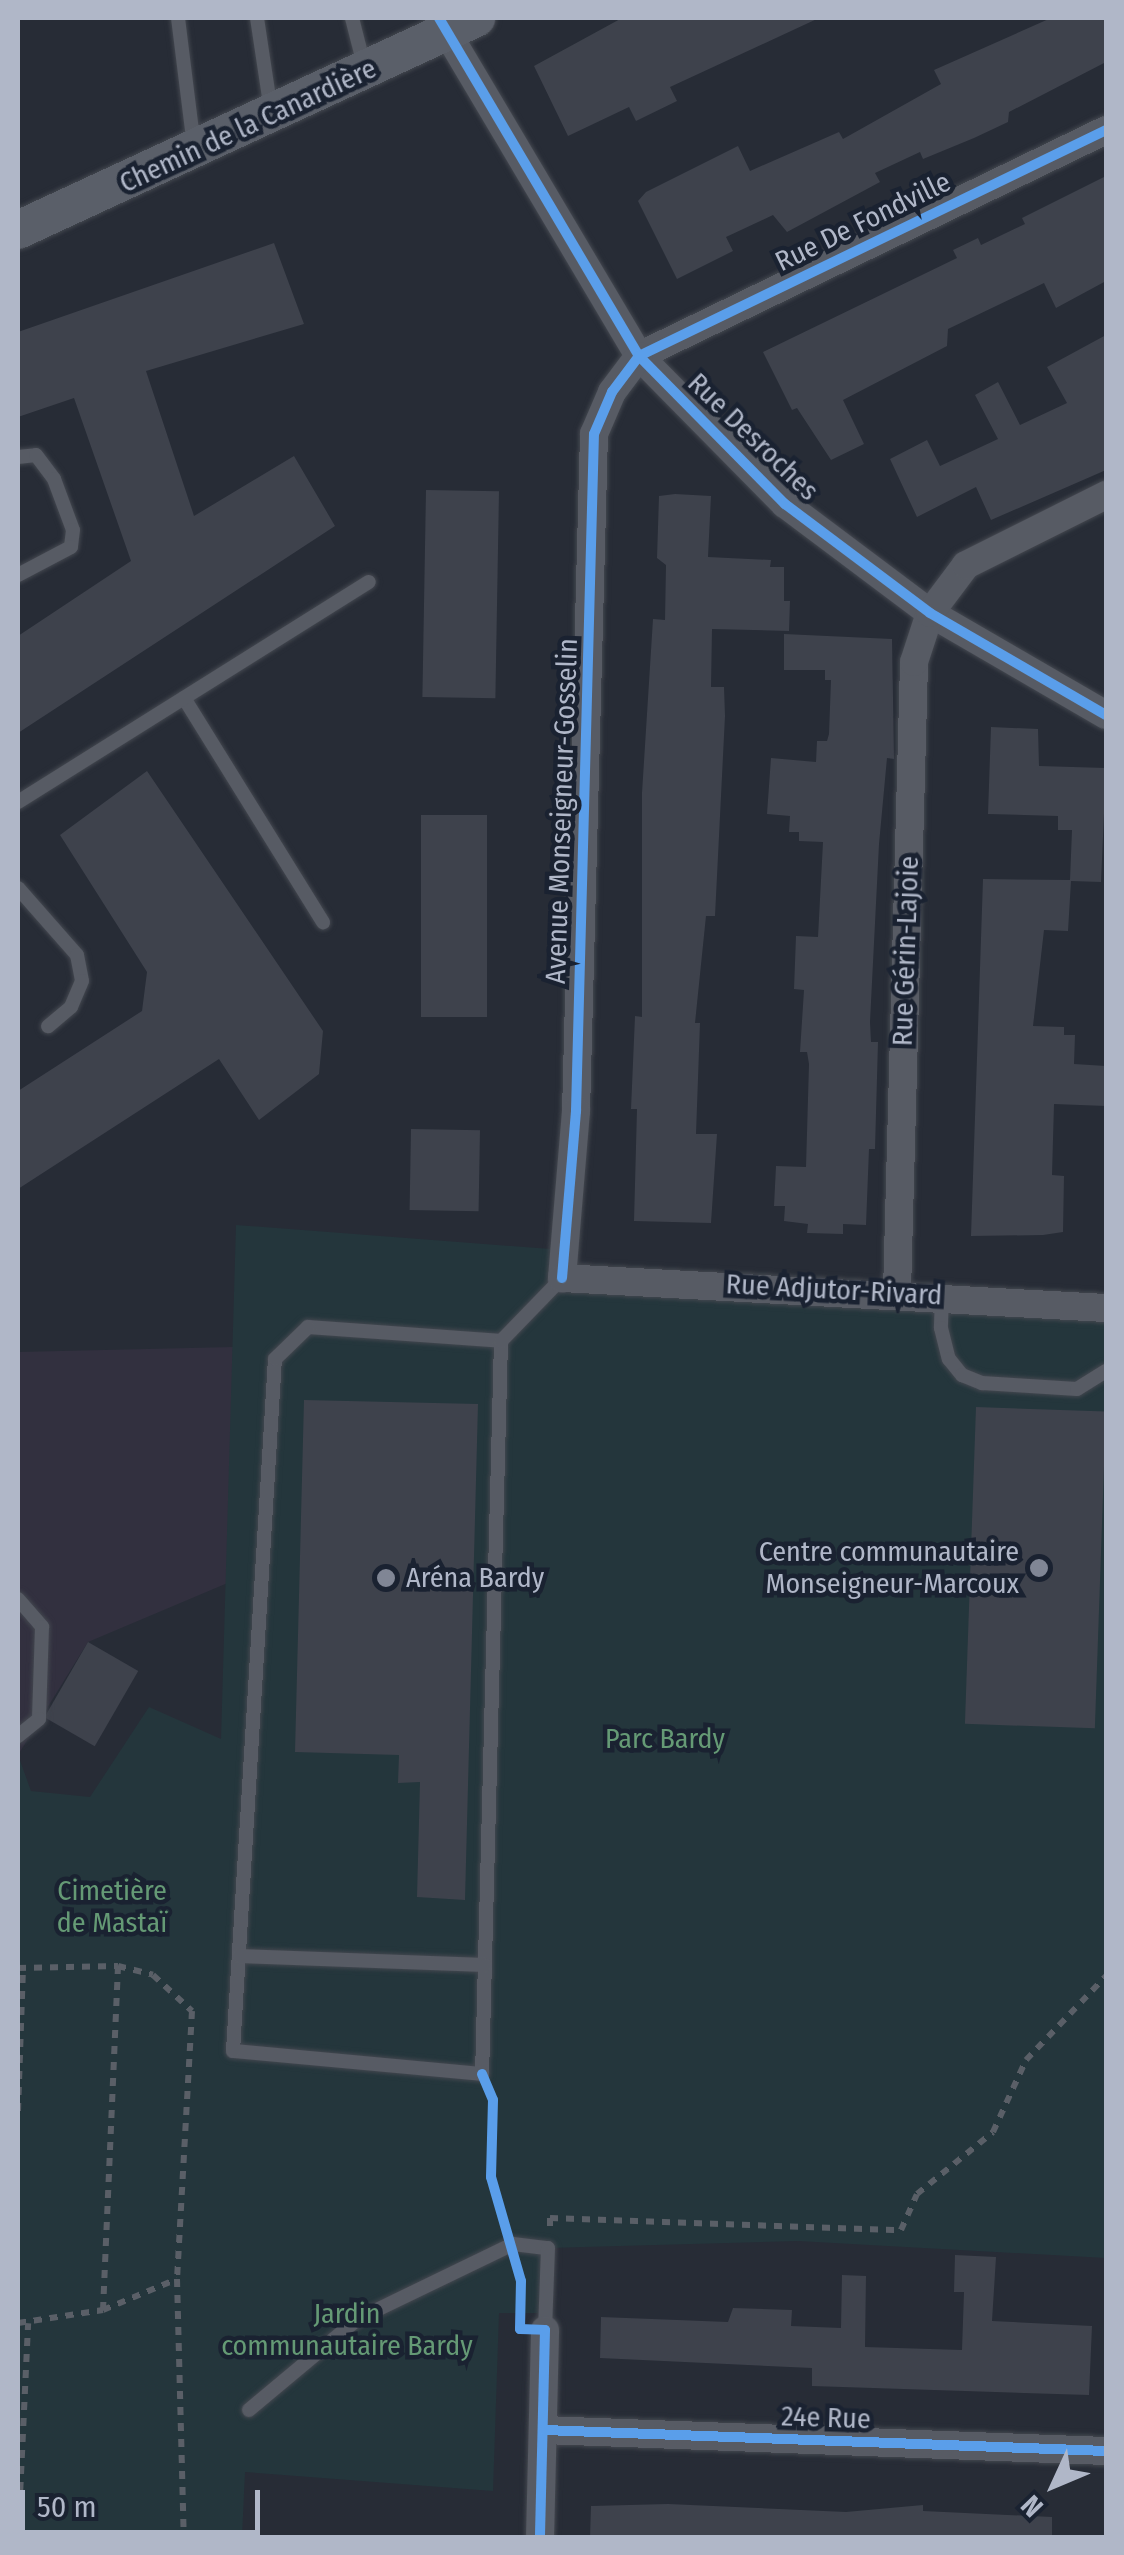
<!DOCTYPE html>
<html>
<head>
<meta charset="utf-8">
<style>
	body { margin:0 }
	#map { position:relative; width:1124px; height:2555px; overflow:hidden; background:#272c36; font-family:"Fira Sans Condensed",sans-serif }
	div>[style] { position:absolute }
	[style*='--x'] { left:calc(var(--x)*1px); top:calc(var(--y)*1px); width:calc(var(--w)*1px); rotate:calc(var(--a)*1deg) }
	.medical>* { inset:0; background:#32303f }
	.green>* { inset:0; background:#24363c }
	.building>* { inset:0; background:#3e424c; transform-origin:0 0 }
	.path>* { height:6px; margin-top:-3px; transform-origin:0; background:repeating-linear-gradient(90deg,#5a5f67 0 8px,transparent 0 16px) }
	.roads { filter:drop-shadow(0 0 2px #43474f) drop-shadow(0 0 2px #43474f) }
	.lane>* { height:14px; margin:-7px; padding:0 7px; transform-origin:7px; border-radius:7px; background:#575b64 }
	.street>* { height:28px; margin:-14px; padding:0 14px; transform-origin:14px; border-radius:14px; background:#575b64 }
	.secondary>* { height:38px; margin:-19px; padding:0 19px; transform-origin:19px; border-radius:19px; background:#5a5f69 }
	.cycleway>* { height:10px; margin:-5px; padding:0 5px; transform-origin:5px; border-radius:5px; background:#5a9eea }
	.dots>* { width:28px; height:28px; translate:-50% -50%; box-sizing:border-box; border:5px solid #1a2231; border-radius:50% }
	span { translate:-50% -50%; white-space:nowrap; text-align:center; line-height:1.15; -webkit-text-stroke:9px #1a2231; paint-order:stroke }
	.street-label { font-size:28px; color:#b0b7c8 }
	.poi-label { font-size:28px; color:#b0b7c8 }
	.right { translate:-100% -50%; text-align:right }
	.left { translate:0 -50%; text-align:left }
	.park-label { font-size:28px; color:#659a75 }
	.frame { position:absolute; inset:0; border:20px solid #b0b7c8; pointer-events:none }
	.north { position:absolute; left:1004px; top:2435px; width:100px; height:100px; -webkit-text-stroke:8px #1a2231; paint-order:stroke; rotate:226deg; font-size:28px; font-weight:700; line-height:40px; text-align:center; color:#b0b7c8 }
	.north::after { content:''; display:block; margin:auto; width:35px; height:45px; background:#b0b7c8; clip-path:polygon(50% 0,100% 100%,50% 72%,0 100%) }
	.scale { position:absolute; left:20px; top:2490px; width:240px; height:45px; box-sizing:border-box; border:5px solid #b0b7c8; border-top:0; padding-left:12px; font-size:30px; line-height:35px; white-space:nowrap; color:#b0b7c8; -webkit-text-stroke:8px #1a2231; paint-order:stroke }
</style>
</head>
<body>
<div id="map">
	<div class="medical">
		<div style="clip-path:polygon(233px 1347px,230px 1582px,88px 1642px,18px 1755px,18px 1352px)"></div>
	</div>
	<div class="green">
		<div style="clip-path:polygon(236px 1225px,564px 1250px,562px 1278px,1106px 1308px,1106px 2258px,798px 2241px,548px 2248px,546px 2313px,499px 2313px,493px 2491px,245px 2472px,242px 2537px,18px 2538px,18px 1755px,31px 1791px,90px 1797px,149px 1707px,221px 1739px)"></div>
	</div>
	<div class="building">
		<div style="clip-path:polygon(622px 18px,819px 18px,670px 87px,677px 101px,636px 121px,629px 107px,568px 136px,534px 66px)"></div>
		<div style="clip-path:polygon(1051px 18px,1106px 18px,1106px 62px,1009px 112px,1008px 122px,974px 138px,923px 159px,920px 152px,875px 173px,880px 182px,787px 232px,773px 215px,726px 237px,733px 251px,677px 279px,638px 201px,646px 192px,738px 146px,750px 171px,839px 132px,843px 139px,941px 84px,934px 70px)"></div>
		<div style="clip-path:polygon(1106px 176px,1106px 281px,1056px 308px,1044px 283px,948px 329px,947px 346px,843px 400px,864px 444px,831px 460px,797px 408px,792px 410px,763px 352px,957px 258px,953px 250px,978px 238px,981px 245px,1025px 224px,1022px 218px)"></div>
		<div style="clip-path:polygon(274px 243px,304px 324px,146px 371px,194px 516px,294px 456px,335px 526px,18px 733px,18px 636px,131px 561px,74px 398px,18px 417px,18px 332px)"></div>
		<div style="clip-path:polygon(1106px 335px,1106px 470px,991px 520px,976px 487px,917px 517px,890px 459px,927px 440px,940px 466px,998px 439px,975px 395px,998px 382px,1020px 425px,1067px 403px,1047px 367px)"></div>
		<div style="left:426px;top:490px;width:73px;height:207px;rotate:1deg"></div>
		<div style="clip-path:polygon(675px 494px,711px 496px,708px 557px,771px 560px,770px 567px,784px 567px,784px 601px,790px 601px,789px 631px,712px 629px,711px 687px,724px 687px,725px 716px,715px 916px,706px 916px,695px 1023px,700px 1023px,696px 1134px,717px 1134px,711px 1223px,634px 1221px,637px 1109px,631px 1109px,635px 1016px,642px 1017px,642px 793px,653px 619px,665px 620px,666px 565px,657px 558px,659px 496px)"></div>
		<div style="clip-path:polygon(784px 634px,892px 639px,894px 759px,887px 758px,879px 844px,870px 1022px,871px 1042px,878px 1042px,875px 1149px,869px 1149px,866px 1225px,843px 1224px,843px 1234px,807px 1233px,808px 1224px,784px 1221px,785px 1206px,774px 1206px,776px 1166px,806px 1167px,809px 1064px,807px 1052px,800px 1052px,804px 990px,794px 989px,796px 936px,818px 937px,823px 842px,799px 841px,799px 832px,789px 832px,790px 816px,767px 814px,771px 758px,816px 762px,817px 741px,827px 741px,829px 734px,831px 680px,825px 680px,825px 670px,784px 670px)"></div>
		<div style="clip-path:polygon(991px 727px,1038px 729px,1039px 766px,1106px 768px,1101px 882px,1071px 881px,1068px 931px,1044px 930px,1033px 1026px,1064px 1027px,1064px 1035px,1075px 1035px,1074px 1064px,1106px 1066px,1106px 1106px,1054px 1104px,1052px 1175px,1064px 1176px,1063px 1232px,1043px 1235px,971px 1236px,983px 879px,1070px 880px,1072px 830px,1058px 830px,1058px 816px,988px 814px)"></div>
		<div style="clip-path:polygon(147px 771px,323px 1031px,319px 1074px,259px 1120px,219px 1059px,18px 1189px,18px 1091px,142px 1011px,147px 972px,60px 835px)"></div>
		<div style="left:421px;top:815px;width:66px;height:202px"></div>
		<div style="left:411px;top:1129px;width:69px;height:81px;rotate:1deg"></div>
		<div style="clip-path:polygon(304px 1400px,478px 1404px,465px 1900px,417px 1897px,420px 1782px,398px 1783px,399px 1755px,295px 1752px)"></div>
		<div style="left:976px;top:1407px;width:130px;height:317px;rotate:2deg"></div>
		<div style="left:88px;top:1642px;width:58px;height:87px;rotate:30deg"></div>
		<div style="clip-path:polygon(955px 2255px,996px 2257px,992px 2321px,1092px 2326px,1089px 2395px,812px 2386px,812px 2368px,600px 2358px,601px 2317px,728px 2322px,733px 2308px,792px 2310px,791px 2326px,841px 2328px,842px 2275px,866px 2276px,865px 2347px,962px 2350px,964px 2292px,954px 2292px)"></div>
		<div style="clip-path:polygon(668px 2504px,846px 2512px,923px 2505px,923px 2511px,1052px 2517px,1052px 2538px,590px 2538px,591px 2506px)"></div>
	</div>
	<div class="path">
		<div style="--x:18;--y:1968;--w:100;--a:-1.1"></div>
		<div style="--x:118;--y:1966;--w:36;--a:14"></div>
		<div style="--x:153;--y:1975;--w:53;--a:42.7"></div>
		<div style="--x:192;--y:2011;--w:268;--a:93.2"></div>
		<div style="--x:177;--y:2279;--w:259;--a:88.5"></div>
		<div style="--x:18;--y:2111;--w:143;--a:-88"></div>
		<div style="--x:550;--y:2226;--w:8;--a:-90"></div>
		<div style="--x:550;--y:2218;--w:351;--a:2"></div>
		<div style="--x:901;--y:2230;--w:39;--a:-66"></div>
		<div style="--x:917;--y:2194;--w:98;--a:-39.2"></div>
		<div style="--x:993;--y:2132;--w:79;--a:-65.4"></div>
		<div style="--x:1026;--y:2060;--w:116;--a:-46.4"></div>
		<div style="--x:103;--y:2310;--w:344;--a:-87.5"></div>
		<div style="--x:18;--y:2323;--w:86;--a:-8.7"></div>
		<div style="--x:103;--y:2310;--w:80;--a:-22.7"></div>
		<div style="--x:18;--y:2538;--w:215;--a:-87.3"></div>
	</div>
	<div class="roads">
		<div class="lane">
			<div style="--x:178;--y:18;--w:130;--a:82.9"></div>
			<div style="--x:257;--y:18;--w:94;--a:81.4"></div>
			<div style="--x:352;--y:18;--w:49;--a:75.7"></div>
			<div style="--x:18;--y:457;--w:18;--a:-6"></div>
			<div style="--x:36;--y:455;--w:30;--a:53"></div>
			<div style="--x:54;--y:479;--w:54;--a:69.6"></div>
			<div style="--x:73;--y:530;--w:17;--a:97"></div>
			<div style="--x:71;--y:547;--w:60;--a:152.2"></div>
			<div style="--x:184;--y:698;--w:264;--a:58.2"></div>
			<div style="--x:18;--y:802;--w:414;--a:-32.1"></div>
			<div style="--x:18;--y:888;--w:89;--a:48.6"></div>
			<div style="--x:77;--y:955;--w:26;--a:79"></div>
			<div style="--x:82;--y:981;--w:28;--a:113"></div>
			<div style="--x:71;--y:1007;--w:30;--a:140"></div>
			<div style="--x:942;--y:1296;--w:32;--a:92"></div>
			<div style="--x:941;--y:1328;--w:32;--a:76"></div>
			<div style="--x:949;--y:1359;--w:21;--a:51"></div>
			<div style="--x:962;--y:1375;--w:22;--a:22"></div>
			<div style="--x:982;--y:1383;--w:95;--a:3.6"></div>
			<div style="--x:1077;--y:1389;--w:34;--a:-32"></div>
			<div style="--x:308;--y:1327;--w:194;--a:4.1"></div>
			<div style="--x:501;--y:1341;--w:733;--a:91.48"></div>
			<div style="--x:482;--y:2074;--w:250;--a:-174.7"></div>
			<div style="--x:233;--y:2051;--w:693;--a:-86.53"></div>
			<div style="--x:275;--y:1359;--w:46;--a:-44.1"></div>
			<div style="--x:501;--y:1341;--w:88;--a:-45.9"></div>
			<div style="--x:18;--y:1599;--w:37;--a:49"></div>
			<div style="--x:42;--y:1627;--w:92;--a:91.9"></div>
			<div style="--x:39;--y:1719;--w:27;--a:141"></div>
			<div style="--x:239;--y:1956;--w:246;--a:2.1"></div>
			<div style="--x:249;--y:2410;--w:142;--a:-39.9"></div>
			<div style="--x:358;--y:2319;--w:172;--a:-25.8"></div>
			<div style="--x:513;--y:2244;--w:35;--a:7"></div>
			<div style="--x:548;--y:2248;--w:82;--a:92.1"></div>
		</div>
		<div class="street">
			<div style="--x:439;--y:19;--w:392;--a:59.3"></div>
			<div style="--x:639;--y:356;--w:208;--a:45.4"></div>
			<div style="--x:785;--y:504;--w:181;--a:36.9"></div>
			<div style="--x:930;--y:613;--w:203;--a:30.1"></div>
			<div style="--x:1106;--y:130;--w:519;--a:154.18"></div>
			<div style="--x:639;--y:356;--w:45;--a:126.9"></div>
			<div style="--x:612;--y:392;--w:46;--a:113.2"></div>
			<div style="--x:594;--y:434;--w:677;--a:91.52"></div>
			<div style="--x:576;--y:1111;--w:168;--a:94.8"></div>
			<div style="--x:562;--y:1278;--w:545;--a:3.16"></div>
			<div style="--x:897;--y:1292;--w:630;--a:-88.45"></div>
			<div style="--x:914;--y:662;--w:52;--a:-71.9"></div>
			<div style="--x:930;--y:613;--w:60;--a:-53.1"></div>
			<div style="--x:966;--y:565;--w:157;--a:-26.6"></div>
			<div style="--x:544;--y:2430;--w:562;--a:2.14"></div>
			<div style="--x:540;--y:2538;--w:208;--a:-88.6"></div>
		</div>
		<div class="secondary">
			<div style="--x:18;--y:230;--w:505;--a:-24.84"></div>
		</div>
	</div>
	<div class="cycleway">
		<div style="--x:439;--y:18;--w:393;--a:59.4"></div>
		<div style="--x:639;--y:356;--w:208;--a:45.4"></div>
		<div style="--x:785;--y:504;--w:181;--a:36.9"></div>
		<div style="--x:930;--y:613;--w:203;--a:30.1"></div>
		<div style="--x:562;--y:1278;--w:168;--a:-85.2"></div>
		<div style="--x:576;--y:1111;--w:677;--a:-88.48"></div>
		<div style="--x:594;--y:434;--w:46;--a:-66.8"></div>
		<div style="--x:612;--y:392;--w:45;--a:-53.1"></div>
		<div style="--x:639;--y:356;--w:519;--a:-25.82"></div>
		<div style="--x:482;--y:2074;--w:28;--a:67"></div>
		<div style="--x:493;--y:2100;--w:77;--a:91.5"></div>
		<div style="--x:491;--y:2177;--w:108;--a:73.9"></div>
		<div style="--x:521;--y:2281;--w:48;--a:91.2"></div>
		<div style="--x:520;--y:2329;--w:25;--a:2"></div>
		<div style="--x:545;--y:2330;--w:208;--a:91.4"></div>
		<div style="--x:544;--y:2430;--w:562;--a:2.14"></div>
	</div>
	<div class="dots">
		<div style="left:1039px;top:1568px;background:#808695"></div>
		<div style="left:386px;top:1578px;background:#808695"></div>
	</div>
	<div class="street-label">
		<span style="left:248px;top:126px;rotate:-25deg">Chemin de la Canardière</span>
		<span style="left:863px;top:222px;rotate:-26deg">Rue De Fondville</span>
		<span style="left:753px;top:437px;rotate:44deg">Rue Desroches</span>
		<span style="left:562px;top:811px;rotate:-88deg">Avenue Monseigneur-Gosselin</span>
		<span style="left:906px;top:951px;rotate:-88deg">Rue Gérin-Lajoie</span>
		<span style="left:834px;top:1290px;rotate:3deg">Rue Adjutor-Rivard</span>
		<span style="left:826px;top:2418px;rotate:2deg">24e Rue</span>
	</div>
	<div class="poi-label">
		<span class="right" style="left:1019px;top:1568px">Centre communautaire<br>Monseigneur-Marcoux</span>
		<span class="left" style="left:406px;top:1578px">Aréna Bardy</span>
	</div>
	<div class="park-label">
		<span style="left:665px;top:1739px">Parc Bardy</span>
		<span style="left:112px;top:1907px">Cimetière<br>de Mastaï</span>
		<span style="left:347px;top:2330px">Jardin<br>communautaire Bardy</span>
	</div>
	<div class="frame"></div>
	<div class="north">N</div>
	<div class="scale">50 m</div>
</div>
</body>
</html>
